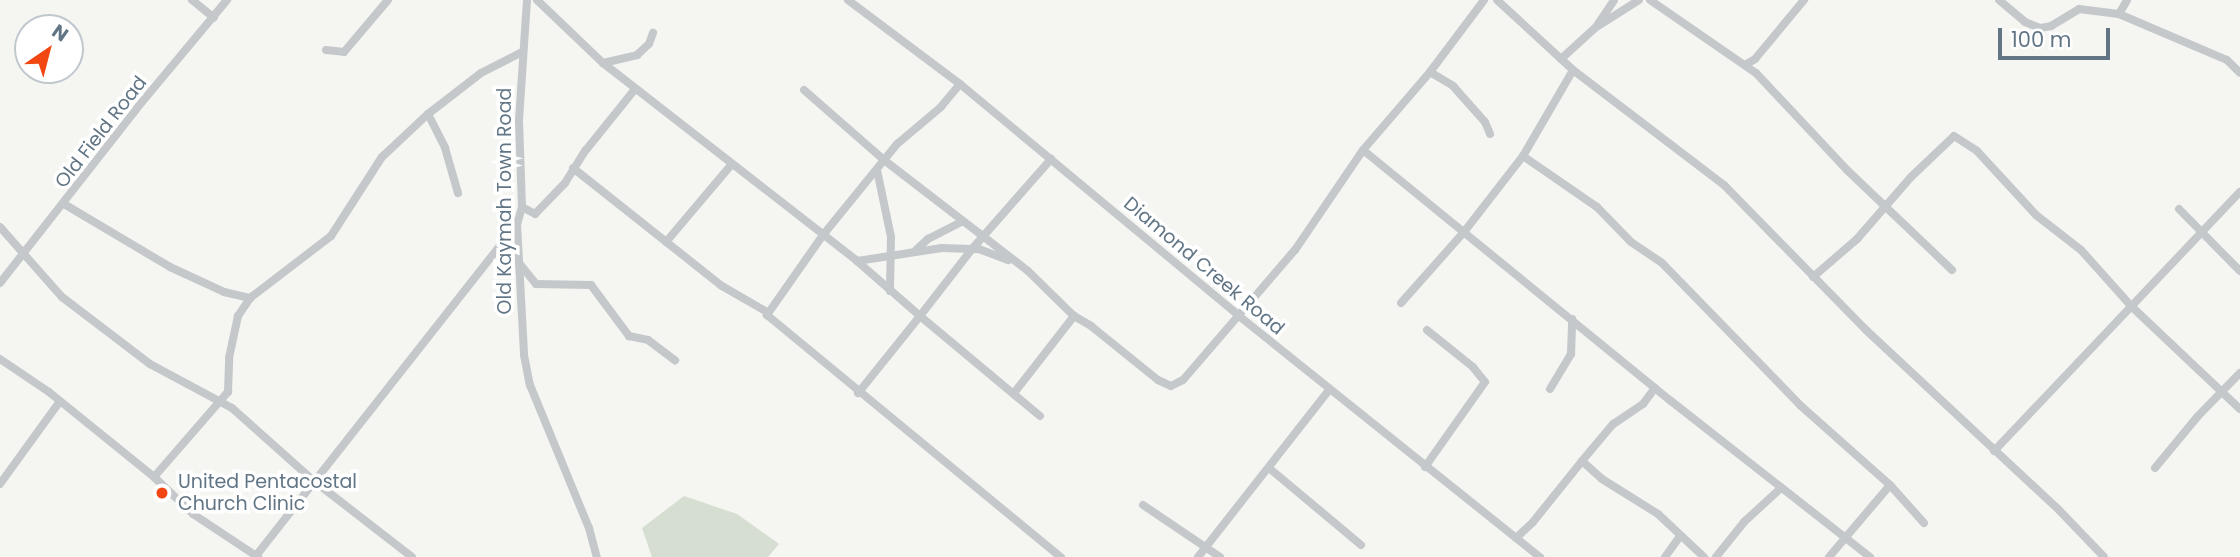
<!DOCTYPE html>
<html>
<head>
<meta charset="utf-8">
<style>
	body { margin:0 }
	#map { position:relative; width:2240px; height:557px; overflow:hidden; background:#f5f5f1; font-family:Poppins,sans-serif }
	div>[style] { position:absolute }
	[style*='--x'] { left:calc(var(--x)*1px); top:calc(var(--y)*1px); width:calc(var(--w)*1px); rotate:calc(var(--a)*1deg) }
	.green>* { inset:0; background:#d6ddd1 }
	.minor>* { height:8px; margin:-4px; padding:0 4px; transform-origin:4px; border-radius:4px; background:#c4c8cb }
	.dots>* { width:19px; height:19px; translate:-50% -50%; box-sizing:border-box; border:4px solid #fff; border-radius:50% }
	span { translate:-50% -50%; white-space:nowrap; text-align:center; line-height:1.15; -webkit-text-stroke:7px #fff; paint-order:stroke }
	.street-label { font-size:19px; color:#617585 }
	.poi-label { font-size:19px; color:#617585 }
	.left { translate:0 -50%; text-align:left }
	.north { position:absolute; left:14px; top:14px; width:70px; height:70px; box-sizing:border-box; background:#fff; border:2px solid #c0c8ce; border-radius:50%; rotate:35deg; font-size:19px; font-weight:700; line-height:28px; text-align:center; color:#617585 }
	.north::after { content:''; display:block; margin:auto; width:24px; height:32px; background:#f24613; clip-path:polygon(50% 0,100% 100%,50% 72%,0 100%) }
	.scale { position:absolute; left:1998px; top:28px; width:112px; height:32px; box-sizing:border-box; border:4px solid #617585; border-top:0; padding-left:9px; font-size:21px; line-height:24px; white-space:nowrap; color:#617585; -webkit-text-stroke:5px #fff; paint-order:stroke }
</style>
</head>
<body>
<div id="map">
	<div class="green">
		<div style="clip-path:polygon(684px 496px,737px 514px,779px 544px,768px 557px,652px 557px,642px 528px)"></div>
	</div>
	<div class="minor">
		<div style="--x:192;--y:0;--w:28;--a:39"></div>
		<div style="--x:527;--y:0;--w:121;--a:93.8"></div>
		<div style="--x:519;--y:121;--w:86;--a:88"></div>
		<div style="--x:522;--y:207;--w:18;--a:106"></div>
		<div style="--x:517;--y:224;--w:131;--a:86.9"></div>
		<div style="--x:524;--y:355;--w:31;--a:79"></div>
		<div style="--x:530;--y:385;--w:155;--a:67.6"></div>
		<div style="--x:589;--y:528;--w:30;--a:75"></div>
		<div style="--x:537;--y:0;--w:91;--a:43.7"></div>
		<div style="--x:603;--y:63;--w:322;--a:37.9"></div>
		<div style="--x:857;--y:261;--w:84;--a:41.1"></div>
		<div style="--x:920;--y:316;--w:99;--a:128.8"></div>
		<div style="--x:848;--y:0;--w:140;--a:36.9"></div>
		<div style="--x:960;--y:84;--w:363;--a:39.7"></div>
		<div style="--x:1239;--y:316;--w:386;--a:38.7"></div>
		<div style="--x:1497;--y:0;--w:103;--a:42.6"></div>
		<div style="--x:1573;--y:70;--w:190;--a:37.3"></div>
		<div style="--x:1724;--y:185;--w:203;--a:45.6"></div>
		<div style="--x:1866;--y:330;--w:262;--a:43"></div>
		<div style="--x:2058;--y:509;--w:66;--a:46.2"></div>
		<div style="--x:1650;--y:0;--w:129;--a:34.6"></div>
		<div style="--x:1756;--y:73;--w:133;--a:46.8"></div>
		<div style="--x:1847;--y:170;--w:145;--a:43.6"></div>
		<div style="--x:1999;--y:0;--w:34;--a:40"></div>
		<div style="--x:2025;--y:22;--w:16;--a:22"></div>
		<div style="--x:2040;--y:28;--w:11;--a:-10"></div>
		<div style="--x:2051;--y:26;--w:33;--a:-31"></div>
		<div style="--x:2079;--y:9;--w:40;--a:7.1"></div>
		<div style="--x:2119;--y:14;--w:117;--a:23.1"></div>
		<div style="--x:2227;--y:60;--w:18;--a:45"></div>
		<div style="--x:2119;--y:14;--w:16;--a:-60"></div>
		<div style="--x:1596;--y:27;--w:32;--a:-56"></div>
		<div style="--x:326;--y:50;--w:18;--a:6"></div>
		<div style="--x:344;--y:52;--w:68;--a:-49.8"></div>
		<div style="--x:1561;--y:59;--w:46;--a:-42.4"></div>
		<div style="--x:1595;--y:28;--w:52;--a:-32.5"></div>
		<div style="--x:603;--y:63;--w:35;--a:-13"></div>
		<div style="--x:637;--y:55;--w:16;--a:-43"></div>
		<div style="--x:649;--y:44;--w:12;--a:-70"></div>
		<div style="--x:1745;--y:65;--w:12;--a:-31"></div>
		<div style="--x:1755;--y:59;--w:77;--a:-50.3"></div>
		<div style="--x:1430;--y:72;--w:27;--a:31"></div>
		<div style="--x:1453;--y:86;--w:48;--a:48.4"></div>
		<div style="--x:1485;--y:122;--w:13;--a:67"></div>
		<div style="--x:960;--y:84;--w:30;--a:130"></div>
		<div style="--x:941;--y:107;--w:57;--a:139.9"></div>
		<div style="--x:897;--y:144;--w:117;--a:129.1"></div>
		<div style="--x:823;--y:235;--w:98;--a:125"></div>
		<div style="--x:767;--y:315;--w:381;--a:39.5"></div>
		<div style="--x:804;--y:90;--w:106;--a:41.2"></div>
		<div style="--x:884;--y:160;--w:182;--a:37.6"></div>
		<div style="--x:1028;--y:271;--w:64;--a:44.4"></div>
		<div style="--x:1074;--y:316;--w:20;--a:30"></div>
		<div style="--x:1091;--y:326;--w:86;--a:38.9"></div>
		<div style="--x:1158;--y:380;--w:14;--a:25"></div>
		<div style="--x:1171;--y:386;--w:13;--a:-27"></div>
		<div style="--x:1183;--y:380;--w:172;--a:-49.3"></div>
		<div style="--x:1295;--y:250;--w:121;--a:-55.8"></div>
		<div style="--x:1363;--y:150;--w:103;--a:-49.3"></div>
		<div style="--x:1430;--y:72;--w:90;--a:-53.1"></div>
		<div style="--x:428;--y:114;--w:38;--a:63"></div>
		<div style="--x:445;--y:148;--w:47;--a:73.9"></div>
		<div style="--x:1363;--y:150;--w:397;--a:39.2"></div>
		<div style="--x:1671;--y:401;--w:253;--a:38.1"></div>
		<div style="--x:1523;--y:156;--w:90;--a:34.6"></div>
		<div style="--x:1597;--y:207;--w:49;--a:45.8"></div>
		<div style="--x:1631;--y:242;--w:37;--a:34"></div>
		<div style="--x:1662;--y:263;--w:199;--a:45.8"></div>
		<div style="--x:1801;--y:406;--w:119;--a:41.6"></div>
		<div style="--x:1890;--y:485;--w:51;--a:48.2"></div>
		<div style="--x:573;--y:168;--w:190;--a:38.4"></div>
		<div style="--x:722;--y:286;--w:52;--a:30"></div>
		<div style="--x:877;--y:170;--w:68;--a:78.2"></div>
		<div style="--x:891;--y:237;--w:54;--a:91.1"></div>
		<div style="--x:64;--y:204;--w:123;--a:30.7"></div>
		<div style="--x:170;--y:267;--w:60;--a:24.8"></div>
		<div style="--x:224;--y:292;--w:27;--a:13"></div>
		<div style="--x:522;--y:207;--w:15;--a:28"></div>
		<div style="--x:535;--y:214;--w:43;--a:-45.9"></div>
		<div style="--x:565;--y:183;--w:39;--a:-58"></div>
		<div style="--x:586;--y:150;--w:78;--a:-51.2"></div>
		<div style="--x:2179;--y:209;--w:87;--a:45.5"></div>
		<div style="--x:0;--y:227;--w:94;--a:48.5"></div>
		<div style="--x:62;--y:297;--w:111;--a:37.3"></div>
		<div style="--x:150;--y:364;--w:93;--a:28.2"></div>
		<div style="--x:232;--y:408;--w:110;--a:41.7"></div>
		<div style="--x:314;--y:481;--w:124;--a:37.8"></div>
		<div style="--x:666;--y:242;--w:101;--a:-49.8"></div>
		<div style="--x:915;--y:251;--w:18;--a:-43"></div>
		<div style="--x:928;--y:239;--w:39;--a:-27"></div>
		<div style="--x:857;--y:261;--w:86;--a:-8.7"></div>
		<div style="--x:942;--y:248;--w:37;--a:2"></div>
		<div style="--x:979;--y:249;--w:31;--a:21"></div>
		<div style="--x:519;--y:263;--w:27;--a:51"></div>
		<div style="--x:536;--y:284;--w:55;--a:1"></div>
		<div style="--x:591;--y:285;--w:64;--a:53.3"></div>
		<div style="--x:629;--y:336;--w:19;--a:12"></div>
		<div style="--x:648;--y:340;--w:34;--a:37"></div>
		<div style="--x:1813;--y:277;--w:58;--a:-40.8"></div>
		<div style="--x:1857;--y:239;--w:82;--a:-48.9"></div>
		<div style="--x:1911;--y:177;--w:59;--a:-43.6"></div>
		<div style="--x:1954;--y:136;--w:27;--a:33"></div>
		<div style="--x:1977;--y:151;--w:87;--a:47.3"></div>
		<div style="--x:2036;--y:215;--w:57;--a:37.9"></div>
		<div style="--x:2081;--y:250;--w:75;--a:48.2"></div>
		<div style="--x:2131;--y:306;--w:150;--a:43.4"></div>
		<div style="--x:0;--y:283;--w:230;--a:-51.9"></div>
		<div style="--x:142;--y:102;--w:133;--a:-50.2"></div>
		<div style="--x:1401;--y:303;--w:95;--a:-48.4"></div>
		<div style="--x:1464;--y:232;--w:96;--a:-52.2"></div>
		<div style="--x:1523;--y:156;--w:99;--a:-59.8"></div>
		<div style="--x:0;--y:359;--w:59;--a:34"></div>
		<div style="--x:49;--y:392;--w:135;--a:39"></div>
		<div style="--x:154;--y:477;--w:54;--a:43.5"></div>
		<div style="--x:193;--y:514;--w:78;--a:33.5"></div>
		<div style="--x:1655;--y:388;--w:20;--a:127"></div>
		<div style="--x:1643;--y:404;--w:36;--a:146"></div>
		<div style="--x:1613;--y:424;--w:48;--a:130"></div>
		<div style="--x:1582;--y:461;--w:27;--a:42"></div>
		<div style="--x:1602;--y:479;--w:66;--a:32"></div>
		<div style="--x:1658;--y:514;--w:63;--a:43.1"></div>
		<div style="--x:1550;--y:389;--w:41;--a:-59"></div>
		<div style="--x:1571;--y:354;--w:35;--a:-88"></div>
		<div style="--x:1014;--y:393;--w:98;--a:-52.1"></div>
		<div style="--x:1040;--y:416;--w:156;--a:-140.2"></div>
		<div style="--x:920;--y:316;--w:85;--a:-52.2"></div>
		<div style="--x:972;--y:249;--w:120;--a:-48.7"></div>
		<div style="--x:1994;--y:451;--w:357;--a:-46.5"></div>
		<div style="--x:1425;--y:467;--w:104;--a:-54.8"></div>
		<div style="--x:1485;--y:382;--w:19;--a:-129"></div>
		<div style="--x:1473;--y:367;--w:59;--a:-141.2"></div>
		<div style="--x:1269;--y:468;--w:120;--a:39.9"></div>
		<div style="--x:2155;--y:468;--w:67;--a:-50.4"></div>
		<div style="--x:2198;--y:416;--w:60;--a:-45.7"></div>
		<div style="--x:154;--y:477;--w:113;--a:-49"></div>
		<div style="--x:228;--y:392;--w:34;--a:-88"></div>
		<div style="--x:229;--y:358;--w:43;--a:-77.9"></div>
		<div style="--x:238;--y:316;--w:22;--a:-56"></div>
		<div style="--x:250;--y:298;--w:102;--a:-37.4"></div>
		<div style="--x:331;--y:236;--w:94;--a:-57.2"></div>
		<div style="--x:382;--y:157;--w:63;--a:-43.1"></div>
		<div style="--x:428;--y:114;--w:67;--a:-37.7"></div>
		<div style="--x:481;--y:73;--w:46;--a:-27.1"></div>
		<div style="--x:0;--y:484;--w:102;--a:-54.1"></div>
		<div style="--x:1143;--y:505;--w:93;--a:34"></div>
		<div style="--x:1516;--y:538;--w:23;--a:-43"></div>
		<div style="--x:1533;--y:522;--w:78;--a:-51.2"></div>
		<div style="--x:255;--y:557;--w:424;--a:-51.8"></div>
		<div style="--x:1198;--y:557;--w:212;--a:-51.9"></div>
		<div style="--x:1665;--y:557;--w:26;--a:-54"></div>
		<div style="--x:1716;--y:557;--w:45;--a:-51.3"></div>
		<div style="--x:1744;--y:522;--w:50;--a:-42.6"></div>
		<div style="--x:1829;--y:557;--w:94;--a:-49.7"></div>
	</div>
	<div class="dots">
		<div style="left:162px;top:493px;background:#f24613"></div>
	</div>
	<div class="street-label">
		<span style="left:101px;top:132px;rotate:-52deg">Old Field Road</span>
		<span style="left:505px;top:201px;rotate:-90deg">Old Kaymah Town Road</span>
		<span style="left:1204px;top:266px;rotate:40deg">Diamond Creek Road</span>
	</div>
	<div class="poi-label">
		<span class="left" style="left:178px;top:493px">United Pentacostal<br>Church Clinic</span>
	</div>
	<div class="north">N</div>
	<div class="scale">100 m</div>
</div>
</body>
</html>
